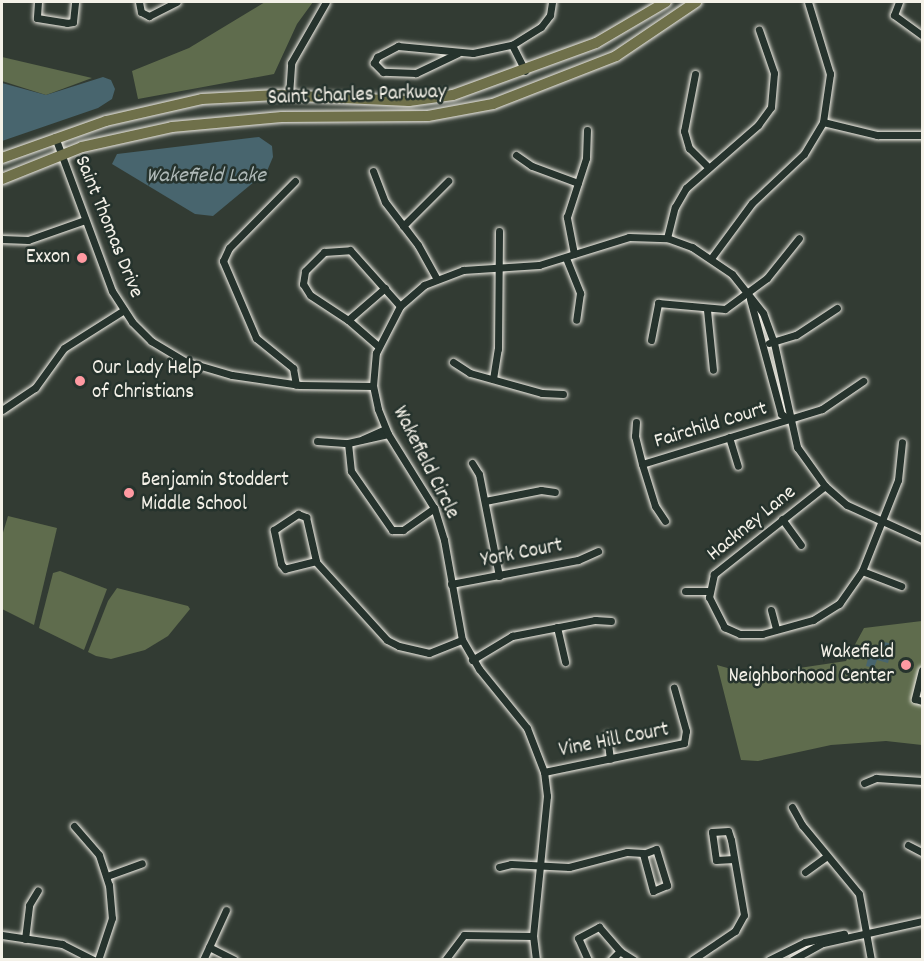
<!DOCTYPE html>
<html>
<head>
<meta charset="utf-8">
<style>
	body { margin:0 }
	#map { position:relative; width:924px; height:961px; overflow:hidden; background:#323b33; font-family:Dekko,sans-serif }
	div>[style] { position:absolute }
	[style*='--x'] { left:calc(var(--x)*1px); top:calc(var(--y)*1px); width:calc(var(--w)*1px); rotate:calc(var(--a)*1deg) }
	.green>* { inset:0; background:#5f6c4d }
	.water>* { inset:0; background:#48656e }
	.roads { filter:drop-shadow(0 0 2px #f4f1e8) drop-shadow(0 0 2px #f4f1e8) }
	.minor>* { height:7px; margin:-3.5px; padding:0 3.5px; transform-origin:3.5px; border-radius:3.5px; background:#26332d }
	.primary>* { height:10px; margin:-5px; padding:0 5px; transform-origin:5px; border-radius:5px; background:#6f704a }
	.dots>* { width:16px; height:16px; translate:-50% -50%; box-sizing:border-box; border:3px solid #26332d; border-radius:50% }
	span { translate:-50% -50%; white-space:nowrap; text-align:center; line-height:1.15; -webkit-text-stroke:5px #26332d; paint-order:stroke }
	.street-label { font-size:21px; color:#f4f1e8 }
	.poi-label { font-size:21px; color:#f4f1e8 }
	.right { translate:-100% -50%; text-align:right }
	.left { translate:0 -50%; text-align:left }
	.water-label { font-size:22px; color:#afb9b7; font-style:italic }
	.frame { position:absolute; inset:0; border:3px solid #f4f1e8; pointer-events:none }
</style>
</head>
<body>
<div id="map">
	<div class="green">
		<div style="clip-path:polygon(265px 2px,313px 2px,297px 24px,274px 74px,138px 99px,132px 71px,189px 48px)"></div>
		<div style="clip-path:polygon(2px 57px,92px 78px,46px 95px,2px 81px)"></div>
		<div style="clip-path:polygon(8px 516px,57px 528px,34px 625px,2px 609px,2px 536px)"></div>
		<div style="clip-path:polygon(60px 571px,107px 589px,84px 650px,39px 628px,53px 573px)"></div>
		<div style="clip-path:polygon(117px 588px,188px 606px,190px 609px,168px 636px,145px 650px,111px 659px,96px 656px,88px 652px,108px 601px)"></div>
		<div style="clip-path:polygon(922px 621px,922px 745px,886px 741px,831px 745px,758px 761px,741px 760px,717px 665px,752px 675px,846px 661px,864px 628px)"></div>
	</div>
	<div class="water">
		<div style="clip-path:polygon(103px 77px,111px 80px,115px 89px,112px 99px,98px 108px,2px 141px,2px 83px,46px 95px)"></div>
		<div style="clip-path:polygon(259px 137px,272px 146px,273px 157px,267px 171px,213px 216px,195px 214px,112px 164px,117px 154px)"></div>
		<div style="clip-path:polygon(884px 642px,893px 644px,888px 663px,877px 660px,874px 668px,866px 666px,871px 647px,882px 650px)"></div>
	</div>
	<div class="roads">
		<div class="minor">
			<div style="--x:38;--y:2;--w:16;--a:94"></div>
			<div style="--x:37;--y:18;--w:30;--a:9"></div>
			<div style="--x:67;--y:23;--w:6;--a:-9"></div>
			<div style="--x:73;--y:22;--w:20;--a:-84"></div>
			<div style="--x:139;--y:2;--w:10;--a:79"></div>
			<div style="--x:141;--y:12;--w:9;--a:27"></div>
			<div style="--x:149;--y:16;--w:31;--a:-27"></div>
			<div style="--x:899;--y:2;--w:14;--a:111"></div>
			<div style="--x:894;--y:15;--w:34;--a:36"></div>
			<div style="--x:512;--y:45;--w:29;--a:63"></div>
			<div style="--x:458;--y:53;--w:47;--a:154.5"></div>
			<div style="--x:416;--y:73;--w:33;--a:-178"></div>
			<div style="--x:383;--y:72;--w:13;--a:-135"></div>
			<div style="--x:374;--y:63;--w:7;--a:-63"></div>
			<div style="--x:377;--y:57;--w:24;--a:-28"></div>
			<div style="--x:398;--y:46;--w:75;--a:5.3"></div>
			<div style="--x:473;--y:53;--w:40;--a:-12"></div>
			<div style="--x:512;--y:45;--w:34;--a:-32"></div>
			<div style="--x:541;--y:27;--w:15;--a:-53"></div>
			<div style="--x:550;--y:15;--w:13;--a:-81"></div>
			<div style="--x:695;--y:74;--w:58;--a:100.9"></div>
			<div style="--x:684;--y:131;--w:18;--a:74"></div>
			<div style="--x:689;--y:148;--w:27;--a:45"></div>
			<div style="--x:289;--y:95;--w:32;--a:-86"></div>
			<div style="--x:291;--y:63;--w:70;--a:-60.2"></div>
			<div style="--x:823;--y:122;--w:56;--a:13.5"></div>
			<div style="--x:877;--y:135;--w:45;--a:0"></div>
			<div style="--x:55;--y:137;--w:164;--a:69.7"></div>
			<div style="--x:112;--y:291;--w:37;--a:57"></div>
			<div style="--x:132;--y:322;--w:27;--a:45"></div>
			<div style="--x:151;--y:341;--w:39;--a:31"></div>
			<div style="--x:184;--y:361;--w:50;--a:16.3"></div>
			<div style="--x:232;--y:375;--w:69;--a:8.4"></div>
			<div style="--x:300;--y:385;--w:73;--a:0.8"></div>
			<div style="--x:516;--y:155;--w:19;--a:35"></div>
			<div style="--x:532;--y:166;--w:49;--a:20.3"></div>
			<div style="--x:373;--y:171;--w:33;--a:69"></div>
			<div style="--x:385;--y:202;--w:54;--a:52.5"></div>
			<div style="--x:418;--y:245;--w:39;--a:61"></div>
			<div style="--x:295;--y:181;--w:94;--a:134.6"></div>
			<div style="--x:229;--y:248;--w:14;--a:115"></div>
			<div style="--x:223;--y:261;--w:84;--a:66.8"></div>
			<div style="--x:256;--y:338;--w:48;--a:39"></div>
			<div style="--x:293;--y:368;--w:17;--a:80"></div>
			<div style="--x:403;--y:226;--w:64;--a:-45"></div>
			<div style="--x:667;--y:238;--w:32;--a:-76"></div>
			<div style="--x:675;--y:207;--w:22;--a:-60"></div>
			<div style="--x:686;--y:188;--w:96;--a:-41.2"></div>
			<div style="--x:758;--y:125;--w:22;--a:-54"></div>
			<div style="--x:771;--y:107;--w:34;--a:-85"></div>
			<div style="--x:774;--y:73;--w:46;--a:-109.2"></div>
			<div style="--x:2;--y:239;--w:26;--a:2"></div>
			<div style="--x:28;--y:240;--w:60;--a:-19.3"></div>
			<div style="--x:574;--y:254;--w:38;--a:-101"></div>
			<div style="--x:567;--y:217;--w:62;--a:-72.1"></div>
			<div style="--x:586;--y:158;--w:28;--a:-88"></div>
			<div style="--x:712;--y:257;--w:67;--a:-53.5"></div>
			<div style="--x:752;--y:203;--w:71;--a:-43.3"></div>
			<div style="--x:804;--y:154;--w:37;--a:-59"></div>
			<div style="--x:823;--y:122;--w:49;--a:-81.7"></div>
			<div style="--x:830;--y:74;--w:75;--a:-107"></div>
			<div style="--x:566;--y:258;--w:38;--a:68"></div>
			<div style="--x:580;--y:293;--w:27;--a:98"></div>
			<div style="--x:750;--y:299;--w:119;--a:74.9"></div>
			<div style="--x:781;--y:414;--w:9;--a:32"></div>
			<div style="--x:707;--y:310;--w:60;--a:84.3"></div>
			<div style="--x:348;--y:320;--w:49;--a:-40.9"></div>
			<div style="--x:651;--y:340;--w:38;--a:-79"></div>
			<div style="--x:658;--y:303;--w:67;--a:5.1"></div>
			<div style="--x:725;--y:309;--w:52;--a:-36.4"></div>
			<div style="--x:767;--y:278;--w:51;--a:-51.3"></div>
			<div style="--x:769;--y:343;--w:28;--a:-17"></div>
			<div style="--x:796;--y:335;--w:49;--a:-33.4"></div>
			<div style="--x:378;--y:346;--w:40;--a:-139"></div>
			<div style="--x:348;--y:320;--w:45;--a:-146.7"></div>
			<div style="--x:310;--y:295;--w:13;--a:-122"></div>
			<div style="--x:303;--y:284;--w:13;--a:-81"></div>
			<div style="--x:305;--y:271;--w:27;--a:-45"></div>
			<div style="--x:324;--y:252;--w:26;--a:-4"></div>
			<div style="--x:350;--y:250;--w:75;--a:48.2"></div>
			<div style="--x:453;--y:362;--w:20;--a:33"></div>
			<div style="--x:470;--y:373;--w:75;--a:15.5"></div>
			<div style="--x:542;--y:393;--w:21;--a:3"></div>
			<div style="--x:493;--y:379;--w:30;--a:-81"></div>
			<div style="--x:498;--y:349;--w:118;--a:-89.5"></div>
			<div style="--x:2;--y:410;--w:40;--a:-34"></div>
			<div style="--x:35;--y:388;--w:49;--a:-54.1"></div>
			<div style="--x:64;--y:348;--w:71;--a:-32.3"></div>
			<div style="--x:636;--y:422;--w:14;--a:94"></div>
			<div style="--x:635;--y:436;--w:29;--a:76"></div>
			<div style="--x:642;--y:464;--w:44;--a:72.8"></div>
			<div style="--x:655;--y:506;--w:18;--a:56"></div>
			<div style="--x:729;--y:437;--w:30;--a:73"></div>
			<div style="--x:363;--y:439;--w:24;--a:-24"></div>
			<div style="--x:317;--y:441;--w:31;--a:4"></div>
			<div style="--x:348;--y:443;--w:41;--a:-12.7"></div>
			<div style="--x:348;--y:443;--w:28;--a:84"></div>
			<div style="--x:351;--y:471;--w:72;--a:55.2"></div>
			<div style="--x:392;--y:530;--w:11;--a:0"></div>
			<div style="--x:403;--y:530;--w:38;--a:-35"></div>
			<div style="--x:472;--y:463;--w:13;--a:58"></div>
			<div style="--x:479;--y:474;--w:104;--a:78.9"></div>
			<div style="--x:642;--y:464;--w:188;--a:-17"></div>
			<div style="--x:822;--y:409;--w:50;--a:-34.3"></div>
			<div style="--x:825;--y:486;--w:142;--a:141.6"></div>
			<div style="--x:714;--y:574;--w:24;--a:102"></div>
			<div style="--x:709;--y:597;--w:34;--a:63"></div>
			<div style="--x:724;--y:627;--w:17;--a:24"></div>
			<div style="--x:740;--y:634;--w:22;--a:0"></div>
			<div style="--x:762;--y:634;--w:53;--a:-15.4"></div>
			<div style="--x:813;--y:620;--w:31;--a:-32"></div>
			<div style="--x:839;--y:604;--w:40;--a:-55.1"></div>
			<div style="--x:862;--y:571;--w:98;--a:-68.4"></div>
			<div style="--x:898;--y:480;--w:38;--a:-84"></div>
			<div style="--x:485;--y:501;--w:57;--a:-11.1"></div>
			<div style="--x:541;--y:490;--w:14;--a:8"></div>
			<div style="--x:298;--y:514;--w:9;--a:21"></div>
			<div style="--x:306;--y:517;--w:45;--a:77.2"></div>
			<div style="--x:316;--y:561;--w:32;--a:166"></div>
			<div style="--x:285;--y:569;--w:6;--a:-129"></div>
			<div style="--x:281;--y:564;--w:35;--a:-102"></div>
			<div style="--x:274;--y:530;--w:29;--a:-34"></div>
			<div style="--x:782;--y:519;--w:32;--a:54"></div>
			<div style="--x:316;--y:562;--w:105;--a:47.7"></div>
			<div style="--x:387;--y:640;--w:13;--a:27"></div>
			<div style="--x:399;--y:646;--w:31;--a:13"></div>
			<div style="--x:429;--y:653;--w:35;--a:-22"></div>
			<div style="--x:862;--y:571;--w:42;--a:21"></div>
			<div style="--x:451;--y:584;--w:129;--a:-10.7"></div>
			<div style="--x:578;--y:560;--w:22;--a:-24"></div>
			<div style="--x:685;--y:591;--w:24;--a:0"></div>
			<div style="--x:771;--y:610;--w:20;--a:75"></div>
			<div style="--x:557;--y:627;--w:36;--a:77"></div>
			<div style="--x:472;--y:660;--w:47;--a:-31"></div>
			<div style="--x:512;--y:636;--w:85;--a:-10.9"></div>
			<div style="--x:595;--y:620;--w:16;--a:4"></div>
			<div style="--x:922;--y:670;--w:30;--a:104"></div>
			<div style="--x:915;--y:699;--w:7;--a:16"></div>
			<div style="--x:607;--y:735;--w:24;--a:83"></div>
			<div style="--x:544;--y:772;--w:143;--a:-11.7"></div>
			<div style="--x:684;--y:743;--w:12;--a:-81"></div>
			<div style="--x:686;--y:731;--w:45;--a:-105.6"></div>
			<div style="--x:864;--y:783;--w:13;--a:-23"></div>
			<div style="--x:876;--y:778;--w:46;--a:3.7"></div>
			<div style="--x:792;--y:807;--w:21;--a:61"></div>
			<div style="--x:802;--y:825;--w:89;--a:50.4"></div>
			<div style="--x:859;--y:894;--w:67;--a:79.7"></div>
			<div style="--x:74;--y:826;--w:38;--a:49"></div>
			<div style="--x:99;--y:855;--w:32;--a:72"></div>
			<div style="--x:109;--y:885;--w:33;--a:85"></div>
			<div style="--x:112;--y:918;--w:44;--a:108.4"></div>
			<div style="--x:908;--y:845;--w:16;--a:27"></div>
			<div style="--x:656;--y:849;--w:38;--a:73"></div>
			<div style="--x:667;--y:885;--w:15;--a:157"></div>
			<div style="--x:653;--y:891;--w:38;--a:-105"></div>
			<div style="--x:643;--y:854;--w:14;--a:-21"></div>
			<div style="--x:499;--y:867;--w:12;--a:-14"></div>
			<div style="--x:511;--y:864;--w:58;--a:3"></div>
			<div style="--x:569;--y:867;--w:60;--a:-14.5"></div>
			<div style="--x:627;--y:852;--w:16;--a:4"></div>
			<div style="--x:805;--y:872;--w:27;--a:-36"></div>
			<div style="--x:107;--y:876;--w:37;--a:-20"></div>
			<div style="--x:2;--y:935;--w:61;--a:8.5"></div>
			<div style="--x:62;--y:944;--w:36;--a:27"></div>
			<div style="--x:25;--y:939;--w:34;--a:-83"></div>
			<div style="--x:29;--y:905;--w:17;--a:-59"></div>
			<div style="--x:209;--y:947;--w:28;--a:27"></div>
			<div style="--x:621;--y:952;--w:15;--a:32"></div>
			<div style="--x:203;--y:960;--w:55;--a:-65.3"></div>
			<div style="--x:445;--y:960;--w:31;--a:-53"></div>
			<div style="--x:464;--y:935;--w:69;--a:0.8"></div>
			<div style="--x:536;--y:960;--w:24;--a:-97"></div>
			<div style="--x:533;--y:936;--w:141;--a:-84.3"></div>
			<div style="--x:547;--y:796;--w:24;--a:-97"></div>
			<div style="--x:544;--y:772;--w:47;--a:-111.1"></div>
			<div style="--x:527;--y:728;--w:76;--a:-129.1"></div>
			<div style="--x:479;--y:669;--w:34;--a:-120"></div>
			<div style="--x:462;--y:640;--w:102;--a:-100.2"></div>
			<div style="--x:444;--y:540;--w:34;--a:-107"></div>
			<div style="--x:434;--y:508;--w:87;--a:-121.9"></div>
			<div style="--x:388;--y:434;--w:27;--a:-112"></div>
			<div style="--x:378;--y:409;--w:24;--a:-102"></div>
			<div style="--x:373;--y:386;--w:33;--a:-85"></div>
			<div style="--x:376;--y:353;--w:53;--a:-62.9"></div>
			<div style="--x:400;--y:306;--w:32;--a:-41"></div>
			<div style="--x:424;--y:285;--w:42;--a:-21"></div>
			<div style="--x:463;--y:270;--w:76;--a:-3.8"></div>
			<div style="--x:539;--y:265;--w:94;--a:-17.3"></div>
			<div style="--x:629;--y:237;--w:38;--a:2"></div>
			<div style="--x:667;--y:238;--w:27;--a:20"></div>
			<div style="--x:692;--y:247;--w:48;--a:34"></div>
			<div style="--x:732;--y:274;--w:50;--a:51.5"></div>
			<div style="--x:763;--y:313;--w:32;--a:70"></div>
			<div style="--x:774;--y:343;--w:107;--a:77.5"></div>
			<div style="--x:797;--y:447;--w:48;--a:54.3"></div>
			<div style="--x:825;--y:486;--w:29;--a:41"></div>
			<div style="--x:847;--y:505;--w:82;--a:24.4"></div>
			<div style="--x:588;--y:960;--w:24;--a:-114"></div>
			<div style="--x:578;--y:938;--w:24;--a:-28"></div>
			<div style="--x:599;--y:927;--w:32;--a:49"></div>
			<div style="--x:620;--y:951;--w:13;--a:135"></div>
			<div style="--x:692;--y:960;--w:52;--a:-34"></div>
			<div style="--x:735;--y:931;--w:18;--a:-61"></div>
			<div style="--x:744;--y:915;--w:76;--a:-99.8"></div>
			<div style="--x:731;--y:840;--w:9;--a:-108"></div>
			<div style="--x:728;--y:831;--w:16;--a:176"></div>
			<div style="--x:712;--y:832;--w:28;--a:82"></div>
			<div style="--x:716;--y:860;--w:18;--a:-3"></div>
			<div style="--x:769;--y:960;--w:40;--a:-26.6"></div>
			<div style="--x:805;--y:942;--w:40;--a:-12"></div>
			<div style="--x:792;--y:960;--w:35;--a:-29"></div>
			<div style="--x:823;--y:943;--w:101;--a:-12.5"></div>
		</div>
		<div class="primary">
			<div style="--x:2;--y:158;--w:110;--a:-19.6"></div>
			<div style="--x:106;--y:121;--w:98;--a:-12.9"></div>
			<div style="--x:202;--y:99;--w:75;--a:-3.1"></div>
			<div style="--x:277;--y:95;--w:132;--a:2.6"></div>
			<div style="--x:409;--y:101;--w:44;--a:-7.8"></div>
			<div style="--x:453;--y:95;--w:152;--a:-20"></div>
			<div style="--x:596;--y:43;--w:81;--a:-30.4"></div>
			<div style="--x:2;--y:179;--w:86;--a:-21.8"></div>
			<div style="--x:82;--y:147;--w:92;--a:-12.5"></div>
			<div style="--x:172;--y:127;--w:110;--a:-5.2"></div>
			<div style="--x:282;--y:117;--w:146;--a:-0.4"></div>
			<div style="--x:428;--y:116;--w:66;--a:-10.5"></div>
			<div style="--x:493;--y:104;--w:132;--a:-21.3"></div>
			<div style="--x:616;--y:56;--w:97;--a:-34"></div>
		</div>
	</div>
	<div class="dots">
		<div style="left:82px;top:258px;background:#ff9aa2"></div>
		<div style="left:80px;top:381px;background:#ff9aa2"></div>
		<div style="left:129px;top:493px;background:#ff9aa2"></div>
		<div style="left:906px;top:665px;background:#ff9aa2"></div>
	</div>
	<div class="street-label">
		<span style="left:357px;top:96px;rotate:-2deg">Saint Charles Parkway</span>
		<span style="left:108px;top:227px;rotate:68deg">Saint Thomas Drive</span>
		<span style="left:711px;top:426px;rotate:-17deg">Fairchild Court</span>
		<span style="left:425px;top:463px;rotate:63deg">Wakefield Circle</span>
		<span style="left:752px;top:524px;rotate:-39deg">Hackney Lane</span>
		<span style="left:522px;top:554px;rotate:-11deg">York Court</span>
		<span style="left:614px;top:741px;rotate:-11deg">Vine Hill Court</span>
	</div>
	<div class="poi-label">
		<span class="right" style="left:70px;top:258px">Exxon</span>
		<span class="left" style="left:92px;top:381px">Our Lady Help<br>of Christians</span>
		<span class="left" style="left:141px;top:493px">Benjamin Stoddert<br>Middle School</span>
		<span class="right" style="left:894px;top:665px">Wakefield<br>Neighborhood Center</span>
	</div>
	<div class="water-label">
		<span style="left:206px;top:177px">Wakefield Lake</span>
	</div>
	<div class="frame"></div>
</div>
</body>
</html>
